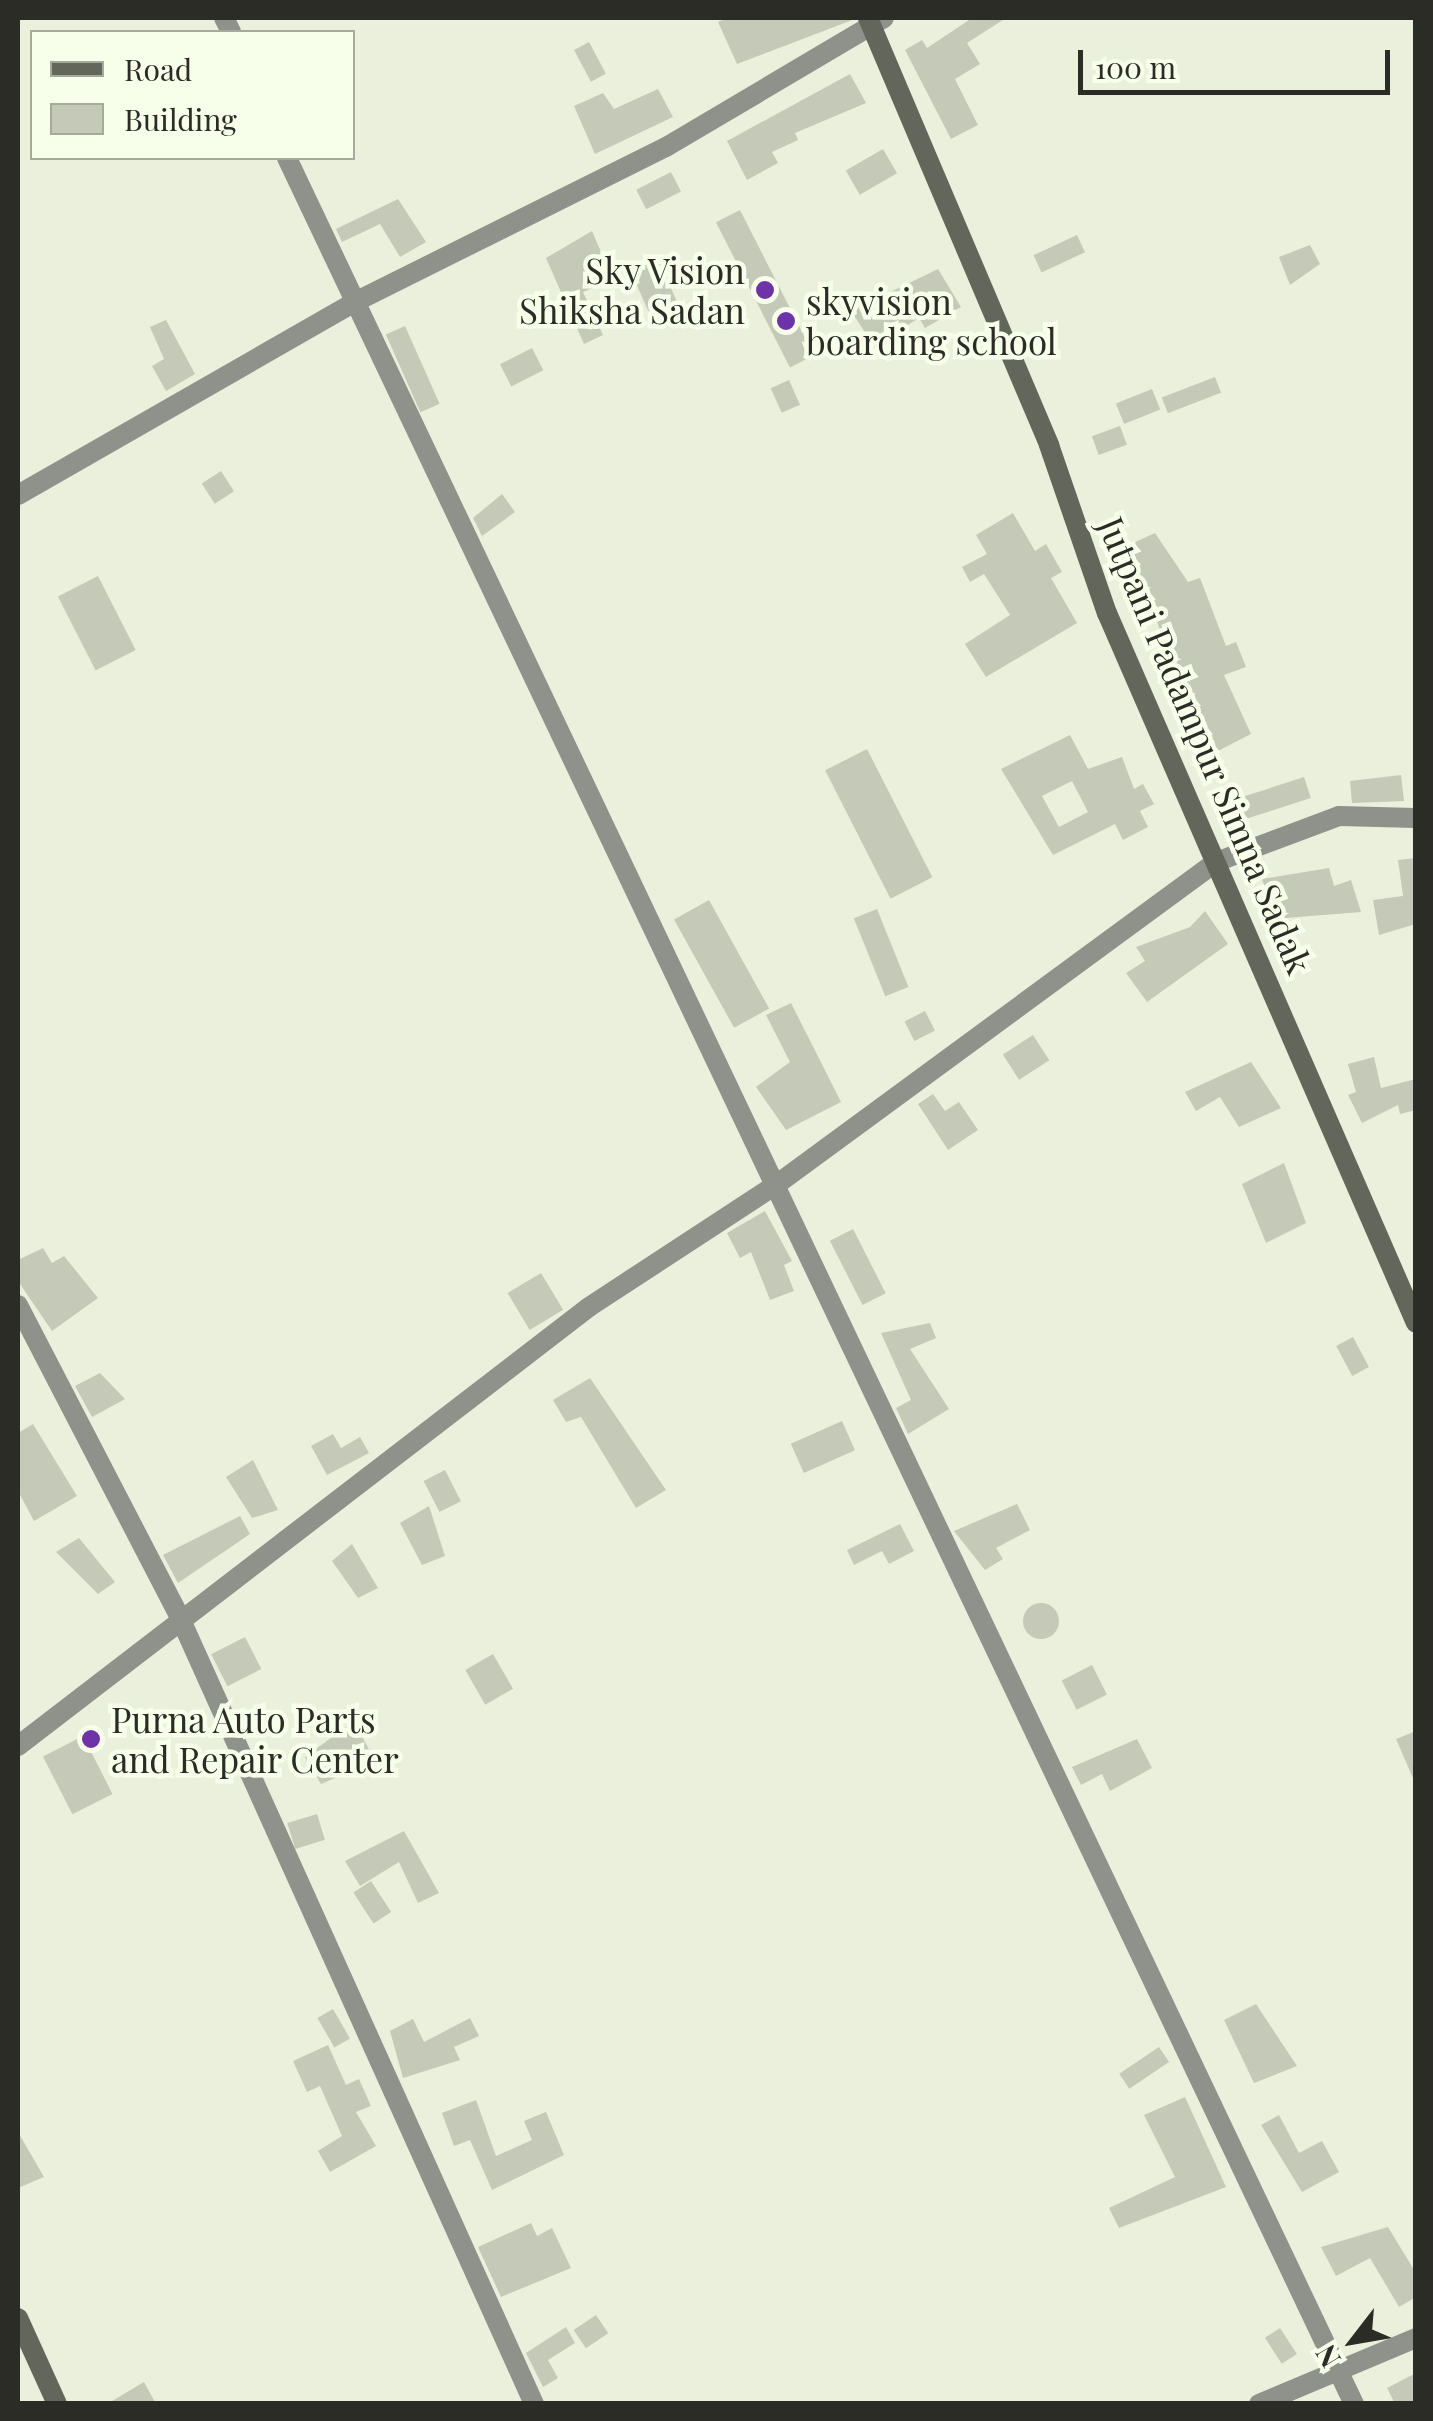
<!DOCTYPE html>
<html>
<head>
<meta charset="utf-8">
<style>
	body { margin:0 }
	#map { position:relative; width:1433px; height:2421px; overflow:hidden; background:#eaf0dc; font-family:"Playfair Display",serif }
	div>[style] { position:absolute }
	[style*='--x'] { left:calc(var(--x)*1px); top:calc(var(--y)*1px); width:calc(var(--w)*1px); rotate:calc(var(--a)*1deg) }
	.building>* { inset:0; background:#c4cab7; transform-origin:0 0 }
	.round { border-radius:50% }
	.street>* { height:20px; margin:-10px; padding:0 10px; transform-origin:10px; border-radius:10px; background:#8f928a }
	.secondary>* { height:20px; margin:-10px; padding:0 10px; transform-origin:10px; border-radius:10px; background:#63675b }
	.dots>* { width:28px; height:28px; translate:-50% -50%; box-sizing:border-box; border:5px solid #f7feea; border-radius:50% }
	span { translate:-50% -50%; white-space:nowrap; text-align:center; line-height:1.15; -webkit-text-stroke:9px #f7feea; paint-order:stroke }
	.poi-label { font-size:35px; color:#2a2c25 }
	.right { translate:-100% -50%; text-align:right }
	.left { translate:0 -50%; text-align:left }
	.street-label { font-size:35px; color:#2a2c25 }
	.frame { position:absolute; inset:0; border:20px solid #2a2c25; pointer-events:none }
	.legend { position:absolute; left:30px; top:30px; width:325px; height:130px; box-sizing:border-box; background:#f7feea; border:2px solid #a5aa9b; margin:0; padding:12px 18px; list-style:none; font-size:30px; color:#2a2c25 }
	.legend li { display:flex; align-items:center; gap:20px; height:50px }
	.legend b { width:50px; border:2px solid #a5aa9b }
	.north { position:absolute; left:1303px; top:2291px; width:100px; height:100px; -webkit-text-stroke:8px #f7feea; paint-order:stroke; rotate:239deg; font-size:28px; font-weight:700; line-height:40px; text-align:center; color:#2a2c25 }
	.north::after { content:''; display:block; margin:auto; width:35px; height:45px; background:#2a2c25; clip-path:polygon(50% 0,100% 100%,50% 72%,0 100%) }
	.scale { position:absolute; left:1078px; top:50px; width:312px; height:45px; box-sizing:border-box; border:5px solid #2a2c25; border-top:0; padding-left:12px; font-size:30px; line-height:35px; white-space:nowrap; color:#2a2c25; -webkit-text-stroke:8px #f7feea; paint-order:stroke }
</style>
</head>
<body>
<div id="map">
	<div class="building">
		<div style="clip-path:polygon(727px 18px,854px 18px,855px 19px,737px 64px,718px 22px)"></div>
		<div style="clip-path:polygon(972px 18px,1006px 18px,967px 43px,980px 64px,955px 79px,978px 125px,951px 139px,905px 50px,922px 40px,927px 48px)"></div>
		<div style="left:589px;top:42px;width:36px;height:17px;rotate:62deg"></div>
		<div style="clip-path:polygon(850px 74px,866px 103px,795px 133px,798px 140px,772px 152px,778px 163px,747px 180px,727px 141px)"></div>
		<div style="clip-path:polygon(658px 89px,673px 117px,595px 154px,574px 106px,603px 93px,614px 109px)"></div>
		<div style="left:883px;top:149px;width:28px;height:43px;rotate:60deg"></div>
		<div style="left:671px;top:172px;width:22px;height:39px;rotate:63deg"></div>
		<div style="clip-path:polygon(398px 199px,426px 242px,400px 257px,380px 224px,342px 242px,336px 229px)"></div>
		<div style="left:740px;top:210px;width:163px;height:27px;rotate:63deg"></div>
		<div style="clip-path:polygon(592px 231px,613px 280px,583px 292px,603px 335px,584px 344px,546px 258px)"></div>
		<div style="left:1077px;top:235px;width:19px;height:48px;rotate:65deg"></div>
		<div style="clip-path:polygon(1310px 245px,1320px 264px,1290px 285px,1279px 257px)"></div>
		<div style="left:658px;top:259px;width:46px;height:30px;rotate:66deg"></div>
		<div style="clip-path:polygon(938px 269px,961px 307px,925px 328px,919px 318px,874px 346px,851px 311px)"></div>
		<div style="clip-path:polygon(166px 320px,195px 374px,166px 391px,152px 366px,164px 359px,150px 327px)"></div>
		<div style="left:405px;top:326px;width:85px;height:21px;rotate:66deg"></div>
		<div style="left:532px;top:348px;width:25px;height:36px;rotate:63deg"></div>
		<div style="left:1215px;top:377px;width:17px;height:57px;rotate:69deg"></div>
		<div style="left:789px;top:380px;width:27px;height:20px;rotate:66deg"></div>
		<div style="left:1152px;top:389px;width:22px;height:39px;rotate:68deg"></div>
		<div style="left:1120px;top:426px;width:20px;height:30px;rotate:70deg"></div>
		<div style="left:221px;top:471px;width:24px;height:23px;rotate:57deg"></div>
		<div style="clip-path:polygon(502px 494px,515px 512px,482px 536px,473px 518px)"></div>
		<div style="clip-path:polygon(1013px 513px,1035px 551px,1046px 544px,1062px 572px,1051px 578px,1077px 623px,986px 677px,965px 644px,1010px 615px,984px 574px,970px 582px,962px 567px,987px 554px,976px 535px)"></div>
		<div style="clip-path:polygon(1155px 533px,1188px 582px,1200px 578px,1226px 646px,1236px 642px,1246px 667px,1224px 675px,1251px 734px,1214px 753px,1206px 733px,1194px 738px,1160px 670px,1172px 663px,1155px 616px,1141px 622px,1119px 573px,1130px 568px,1120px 549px)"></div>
		<div style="left:98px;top:576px;width:83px;height:45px;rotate:63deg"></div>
		<div style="clip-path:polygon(evenodd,1070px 735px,1088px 769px,1122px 757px,1134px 789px,1143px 784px,1154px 804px,1140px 811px,1148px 827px,1123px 840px,1115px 824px,1053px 855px,1001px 769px,1070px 735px,1072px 781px,1088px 812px,1059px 827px,1042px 796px,1072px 781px)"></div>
		<div style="left:867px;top:749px;width:144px;height:47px;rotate:63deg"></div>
		<div style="clip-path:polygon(1401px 775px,1404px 801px,1352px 803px,1350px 781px)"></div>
		<div style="left:1304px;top:777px;width:22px;height:74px;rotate:72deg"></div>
		<div style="clip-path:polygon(1416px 858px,1416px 924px,1379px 935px,1373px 900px,1403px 896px,1398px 860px)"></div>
		<div style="clip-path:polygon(1329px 868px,1334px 886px,1351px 880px,1361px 912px,1274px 919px,1262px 879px)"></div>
		<div style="left:709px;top:900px;width:124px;height:40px;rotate:61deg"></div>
		<div style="left:877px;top:909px;width:84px;height:25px;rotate:68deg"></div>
		<div style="clip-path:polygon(1205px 911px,1228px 944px,1147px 1002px,1126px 973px,1145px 961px,1136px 947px,1190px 927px)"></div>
		<div style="clip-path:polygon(791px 1003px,841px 1102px,786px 1130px,756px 1087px,790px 1062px,766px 1015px)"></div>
		<div style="left:925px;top:1011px;width:22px;height:23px;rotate:63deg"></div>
		<div style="left:1033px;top:1035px;width:30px;height:36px;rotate:57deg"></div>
		<div style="clip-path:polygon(1374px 1057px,1381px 1088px,1416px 1079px,1416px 1110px,1400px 1114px,1398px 1105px,1362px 1123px,1348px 1095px,1356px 1092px,1348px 1064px)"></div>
		<div style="clip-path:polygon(1251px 1062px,1281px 1108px,1239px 1127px,1220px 1097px,1196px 1111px,1185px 1092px)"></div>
		<div style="clip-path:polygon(933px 1094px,945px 1111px,959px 1102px,978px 1130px,948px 1150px,918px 1104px)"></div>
		<div style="clip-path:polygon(1284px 1163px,1306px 1223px,1266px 1243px,1242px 1184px)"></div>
		<div style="clip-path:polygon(765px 1211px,792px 1261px,784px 1265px,794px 1291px,770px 1300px,751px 1252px,740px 1258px,727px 1233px)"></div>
		<div style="left:853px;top:1229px;width:72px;height:26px;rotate:63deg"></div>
		<div style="clip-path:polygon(43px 1248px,52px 1263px,64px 1256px,98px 1298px,52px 1331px,18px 1281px,18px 1260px)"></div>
		<div style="left:541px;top:1273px;width:43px;height:39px;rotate:59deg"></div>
		<div style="clip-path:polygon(930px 1323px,936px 1338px,910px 1349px,949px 1409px,908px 1434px,896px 1408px,911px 1400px,881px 1333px)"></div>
		<div style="left:1353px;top:1337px;width:34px;height:19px;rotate:62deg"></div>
		<div style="clip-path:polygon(100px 1373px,125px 1399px,92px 1417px,75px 1386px)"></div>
		<div style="clip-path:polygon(590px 1378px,666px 1490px,636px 1508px,581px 1417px,566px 1422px,553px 1400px)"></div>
		<div style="left:842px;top:1421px;width:32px;height:56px;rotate:66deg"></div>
		<div style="clip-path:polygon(33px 1424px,77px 1496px,34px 1521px,18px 1491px,18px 1433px)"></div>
		<div style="clip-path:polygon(333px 1434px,341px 1448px,360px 1437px,369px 1453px,327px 1475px,311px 1446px)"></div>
		<div style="clip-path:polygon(253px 1460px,278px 1510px,252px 1518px,226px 1477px)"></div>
		<div style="left:445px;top:1470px;width:35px;height:24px;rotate:63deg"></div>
		<div style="clip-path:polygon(1017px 1504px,1030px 1530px,996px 1548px,1003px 1559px,985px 1570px,954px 1531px)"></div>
		<div style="clip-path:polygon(429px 1506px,445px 1556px,422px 1565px,400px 1523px)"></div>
		<div style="clip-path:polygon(240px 1516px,250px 1534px,178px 1583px,163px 1555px)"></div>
		<div style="clip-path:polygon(900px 1524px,914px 1551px,889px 1564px,882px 1551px,854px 1565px,847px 1550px)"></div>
		<div style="clip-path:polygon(79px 1538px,115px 1582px,98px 1594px,56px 1552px)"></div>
		<div style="clip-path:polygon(352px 1544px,378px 1588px,358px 1598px,332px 1561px)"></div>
		<div class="round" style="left:1023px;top:1603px;width:36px;height:36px"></div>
		<div style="left:245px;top:1637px;width:36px;height:38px;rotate:63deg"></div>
		<div style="left:493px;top:1654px;width:40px;height:32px;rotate:60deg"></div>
		<div style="left:1092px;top:1665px;width:33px;height:34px;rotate:63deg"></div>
		<div style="clip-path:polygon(354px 1721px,375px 1761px,321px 1784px,305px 1757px)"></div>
		<div style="clip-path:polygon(1416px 1731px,1416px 1785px,1396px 1739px)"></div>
		<div style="left:83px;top:1736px;width:65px;height:45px;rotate:63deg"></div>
		<div style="clip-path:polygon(1137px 1739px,1152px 1768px,1110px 1791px,1102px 1774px,1081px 1785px,1072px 1767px)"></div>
		<div style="left:317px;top:1814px;width:27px;height:31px;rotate:73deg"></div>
		<div style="clip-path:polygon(404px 1831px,439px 1893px,418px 1903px,399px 1862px,360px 1886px,345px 1861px)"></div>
		<div style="left:371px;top:1881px;width:37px;height:21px;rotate:57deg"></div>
		<div style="clip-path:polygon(1256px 2004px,1297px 2066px,1254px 2083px,1224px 2020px)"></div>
		<div style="left:333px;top:2009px;width:34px;height:18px;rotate:60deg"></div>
		<div style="clip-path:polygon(470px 2018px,479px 2036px,454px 2047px,460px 2060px,403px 2078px,390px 2031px,413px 2019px,424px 2042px)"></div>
		<div style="clip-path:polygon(328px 2045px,346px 2085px,359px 2079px,371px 2106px,356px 2112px,376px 2146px,330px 2172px,318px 2151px,342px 2136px,320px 2086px,307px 2092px,293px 2061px)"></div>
		<div style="left:1159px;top:2047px;width:18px;height:48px;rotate:56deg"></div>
		<div style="clip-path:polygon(1185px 2097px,1226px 2187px,1119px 2228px,1109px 2208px,1175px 2177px,1144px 2115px)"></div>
		<div style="clip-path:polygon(476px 2100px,496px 2156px,532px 2140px,524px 2121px,546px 2112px,564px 2155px,492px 2190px,470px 2140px,454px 2146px,442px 2113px)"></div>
		<div style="clip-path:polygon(1279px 2115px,1299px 2153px,1322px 2141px,1339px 2172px,1302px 2192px,1261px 2125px)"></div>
		<div style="clip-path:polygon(18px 2132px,44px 2177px,18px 2188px)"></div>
		<div style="clip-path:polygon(531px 2223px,537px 2236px,552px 2228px,571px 2268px,501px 2297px,478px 2247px)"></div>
		<div style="clip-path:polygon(1388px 2227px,1416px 2273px,1416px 2297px,1399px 2307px,1370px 2258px,1336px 2276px,1321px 2247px)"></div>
		<div style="left:596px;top:2315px;width:22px;height:27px;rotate:56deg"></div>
		<div style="clip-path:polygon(566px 2327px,575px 2343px,548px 2360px,558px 2378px,543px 2387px,526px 2353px)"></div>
		<div style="left:1280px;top:2328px;width:31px;height:18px;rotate:57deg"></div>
		<div style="clip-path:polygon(1416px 2373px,1416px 2404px,1395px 2404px,1387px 2388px)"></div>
		<div style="clip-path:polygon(144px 2382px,156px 2404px,107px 2404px)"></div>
	</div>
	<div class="street">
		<div style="--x:224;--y:18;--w:16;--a:63"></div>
		<div style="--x:287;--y:158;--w:2487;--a:64.59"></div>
		<div style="--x:18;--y:495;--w:388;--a:-29.8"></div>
		<div style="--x:355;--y:302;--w:347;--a:-26.5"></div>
		<div style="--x:666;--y:147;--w:253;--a:-30.6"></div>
		<div style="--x:18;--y:1305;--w:355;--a:62.6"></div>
		<div style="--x:181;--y:1620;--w:860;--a:65.76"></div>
		<div style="--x:18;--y:1746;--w:720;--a:-37.55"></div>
		<div style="--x:589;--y:1307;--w:228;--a:-33.2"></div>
		<div style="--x:780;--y:1182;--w:541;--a:-36.28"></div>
		<div style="--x:1216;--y:862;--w:131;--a:-20.5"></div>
		<div style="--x:1339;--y:816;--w:77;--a:1.5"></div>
		<div style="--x:1259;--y:2404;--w:170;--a:-22.8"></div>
	</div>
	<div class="secondary">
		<div style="--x:868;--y:18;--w:464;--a:67"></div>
		<div style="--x:1049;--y:445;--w:178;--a:71"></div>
		<div style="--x:1107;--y:613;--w:774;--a:66.48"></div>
		<div style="--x:18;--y:2318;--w:94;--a:65.6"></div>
	</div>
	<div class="dots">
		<div style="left:765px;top:290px;background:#6d33a9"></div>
		<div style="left:786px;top:321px;background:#6d33a9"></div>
		<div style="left:91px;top:1739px;background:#6d33a9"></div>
	</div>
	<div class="poi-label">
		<span class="right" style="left:745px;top:290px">Sky Vision<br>Shiksha Sadan</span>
		<span class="left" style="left:806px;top:321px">skyvision<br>boarding school</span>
		<span class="left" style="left:111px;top:1739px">Purna Auto Parts<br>and Repair Center</span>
	</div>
	<div class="street-label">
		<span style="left:1206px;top:745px;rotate:67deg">Jutpani Padampur Simna Sadak</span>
	</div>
	<div class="frame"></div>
	<ul class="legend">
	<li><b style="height:12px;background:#63675b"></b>Road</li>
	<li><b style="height:28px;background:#c4cab7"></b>Building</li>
	</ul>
	<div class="north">N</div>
	<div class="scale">100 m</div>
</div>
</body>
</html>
